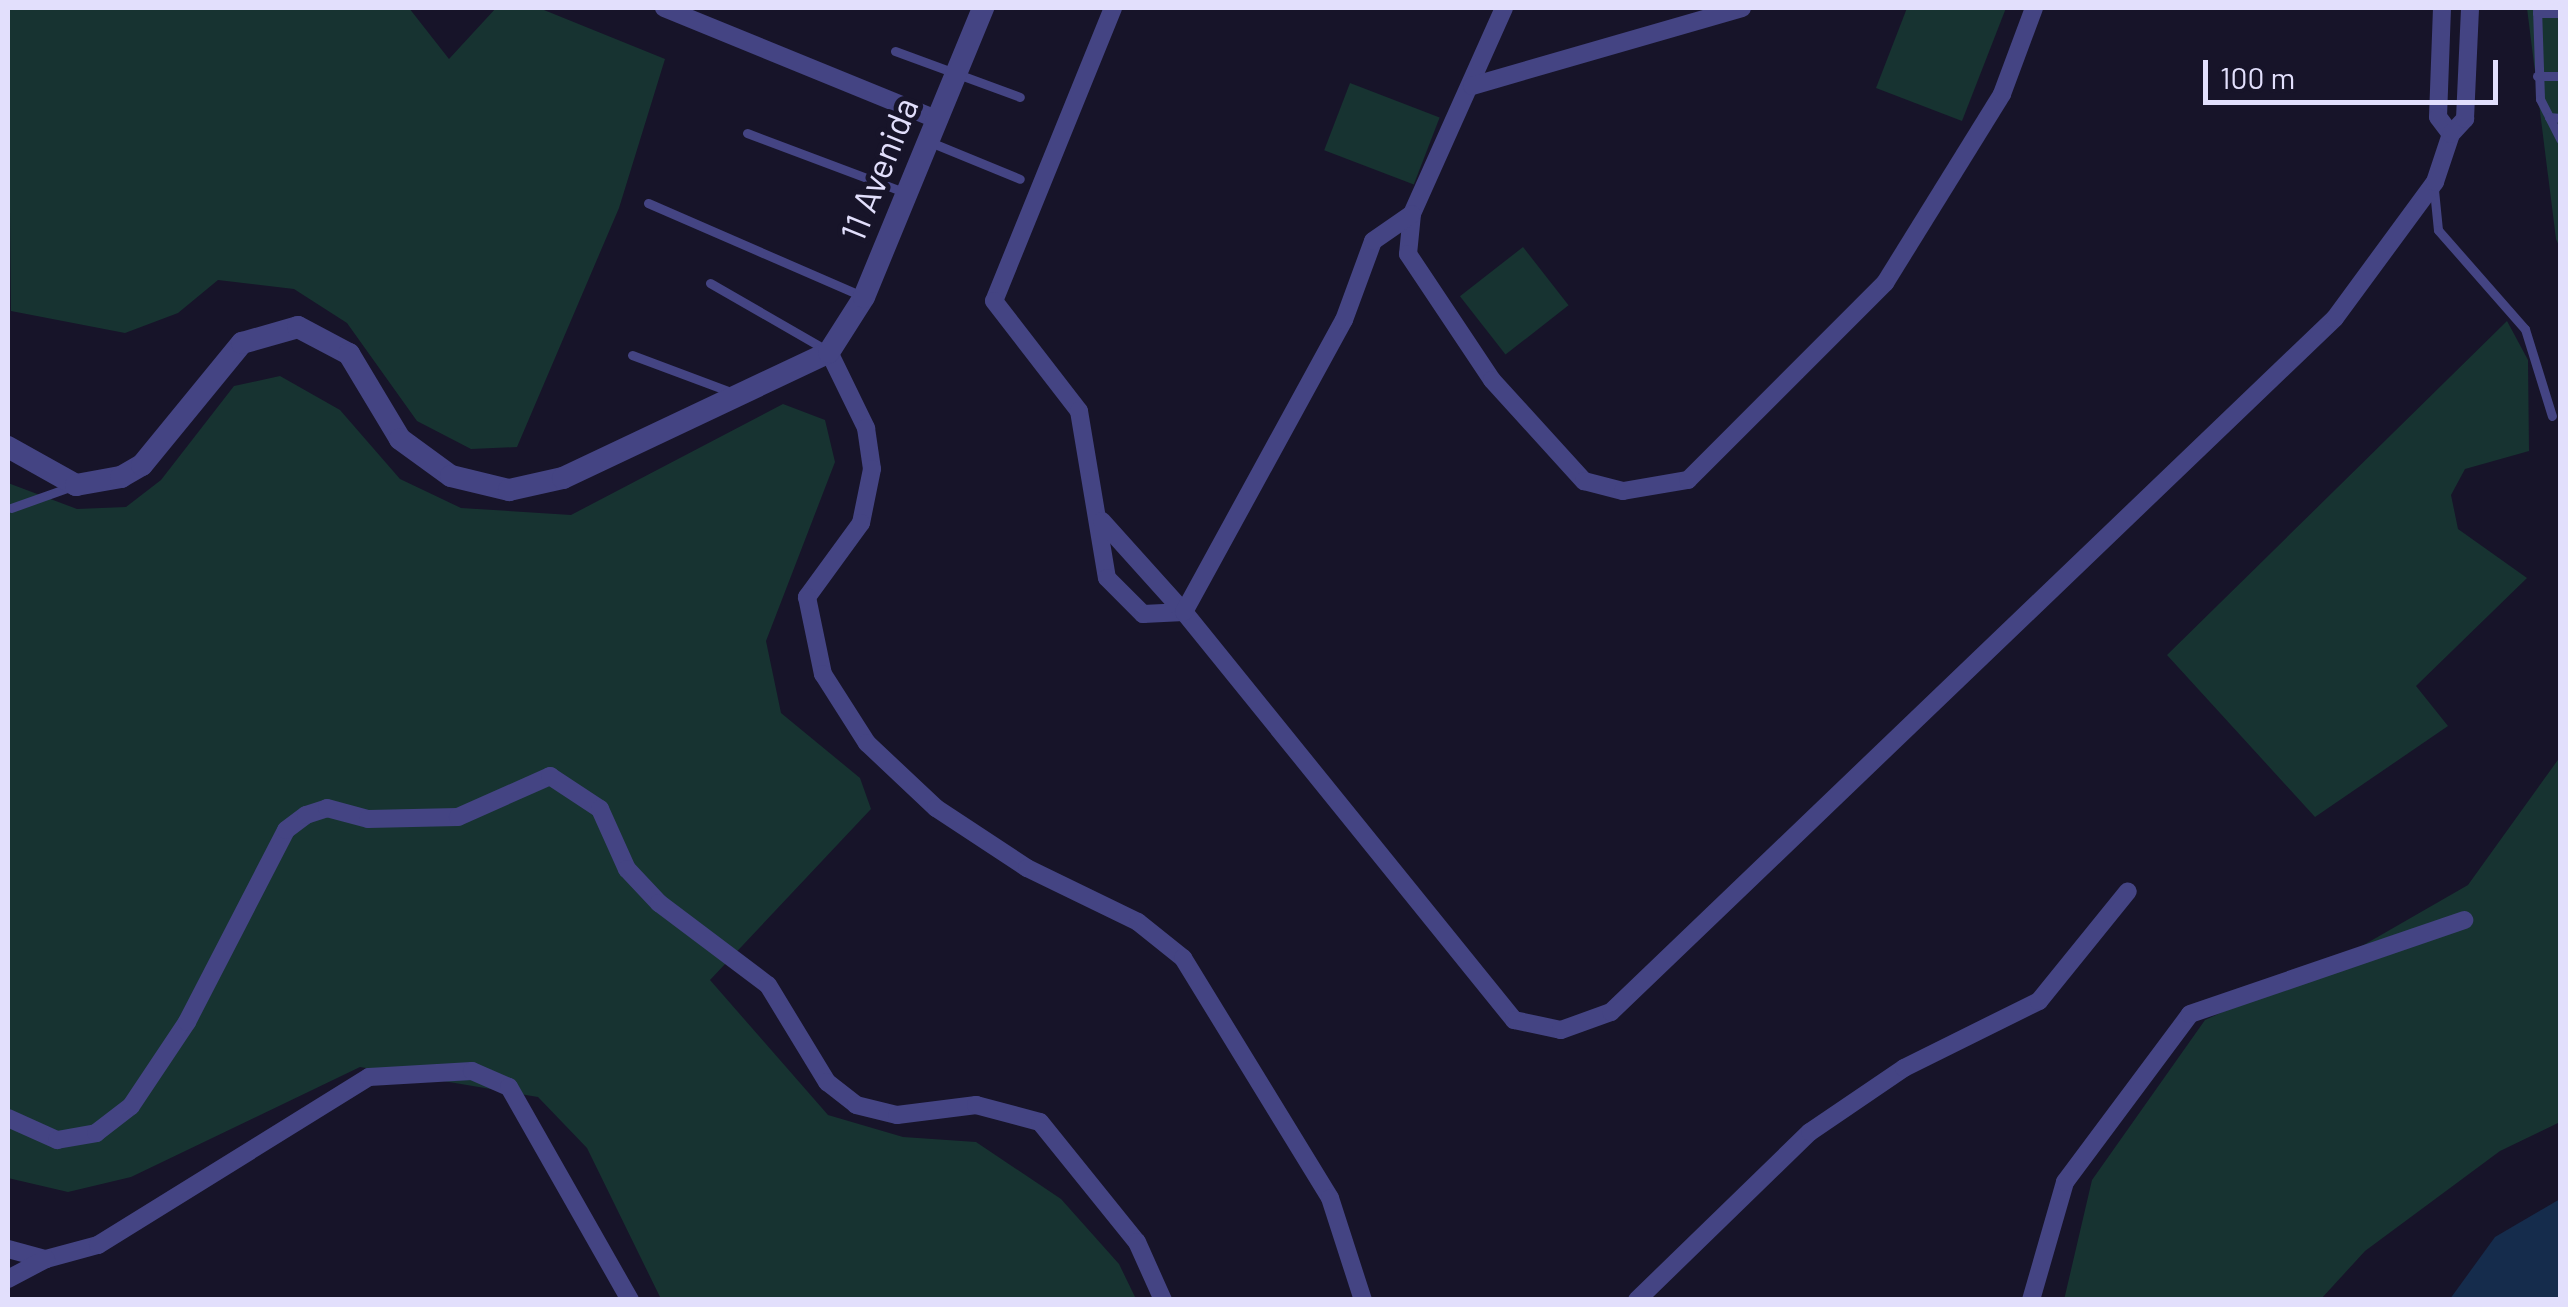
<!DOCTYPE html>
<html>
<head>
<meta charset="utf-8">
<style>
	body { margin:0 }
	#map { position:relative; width:2568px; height:1307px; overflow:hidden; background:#171429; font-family:Barlow,sans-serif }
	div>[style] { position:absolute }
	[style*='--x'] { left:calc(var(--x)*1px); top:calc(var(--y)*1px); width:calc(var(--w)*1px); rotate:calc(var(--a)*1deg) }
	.green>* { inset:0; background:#173331; transform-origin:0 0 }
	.water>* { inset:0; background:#152c4c }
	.service>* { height:9px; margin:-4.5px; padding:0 4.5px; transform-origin:4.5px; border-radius:4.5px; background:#444483 }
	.minor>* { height:18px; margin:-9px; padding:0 9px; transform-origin:9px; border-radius:9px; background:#444483 }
	.tertiary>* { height:22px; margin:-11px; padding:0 11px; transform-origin:11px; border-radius:11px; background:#444483 }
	span { translate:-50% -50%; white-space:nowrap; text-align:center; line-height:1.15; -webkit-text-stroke:10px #171429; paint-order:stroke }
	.street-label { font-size:35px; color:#e2dffc }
	.frame { position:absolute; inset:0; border:10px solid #e2dffc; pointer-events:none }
	.scale { position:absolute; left:2203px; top:60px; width:295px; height:45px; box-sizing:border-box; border:5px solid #e2dffc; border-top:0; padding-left:12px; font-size:30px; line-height:35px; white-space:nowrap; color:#e2dffc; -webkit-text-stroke:8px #171429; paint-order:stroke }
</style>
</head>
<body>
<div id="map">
	<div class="green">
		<div style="clip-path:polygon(8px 8px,409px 8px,449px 59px,496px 8px,539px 8px,665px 59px,619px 208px,517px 447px,471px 449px,417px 421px,347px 323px,294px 289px,218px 280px,178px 313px,125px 333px,11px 311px)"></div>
		<div style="clip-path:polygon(1907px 8px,2006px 8px,1962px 121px,1876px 88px)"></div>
		<div style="clip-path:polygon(2527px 8px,2560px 8px,2560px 248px,2556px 239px)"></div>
		<div style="left:1350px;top:83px;width:96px;height:72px;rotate:21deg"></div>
		<div style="left:1523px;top:247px;width:74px;height:80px;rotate:52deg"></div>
		<div style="clip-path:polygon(2507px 321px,2528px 360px,2529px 451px,2465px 469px,2451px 495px,2458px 529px,2527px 578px,2416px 686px,2448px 726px,2315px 817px,2167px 655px)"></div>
		<div style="clip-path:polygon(280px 376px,340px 410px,400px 479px,461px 508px,571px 515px,783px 404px,825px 420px,835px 462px,766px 641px,781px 713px,860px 778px,871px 809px,710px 980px,828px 1115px,903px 1137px,976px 1142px,1061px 1199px,1119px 1264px,1136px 1299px,661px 1299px,587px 1148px,538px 1097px,360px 1067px,131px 1177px,68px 1192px,8px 1178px,8px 483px,77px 509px,126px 507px,161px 480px,234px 386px)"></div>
		<div style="clip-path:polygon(2560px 757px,2560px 1122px,2500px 1151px,2365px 1251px,2321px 1299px,2064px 1300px,2092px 1180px,2205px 1020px,2341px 958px,2468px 885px)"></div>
	</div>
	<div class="water">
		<div style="clip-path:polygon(2560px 1199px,2560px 1299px,2450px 1299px,2495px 1237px)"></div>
	</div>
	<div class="service">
		<div style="--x:2537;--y:8;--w:91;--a:88.1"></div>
		<div style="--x:2540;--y:99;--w:20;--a:63"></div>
		<div style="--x:2549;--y:117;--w:11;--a:5"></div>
		<div style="--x:2537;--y:13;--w:23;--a:0"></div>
		<div style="--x:895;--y:51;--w:133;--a:20.2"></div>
		<div style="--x:2537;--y:76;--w:23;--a:0"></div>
		<div style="--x:2549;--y:117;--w:25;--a:63"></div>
		<div style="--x:747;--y:133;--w:168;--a:20.6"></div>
		<div style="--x:930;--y:142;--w:97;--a:22.3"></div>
		<div style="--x:2434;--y:190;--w:40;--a:84.3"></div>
		<div style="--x:2438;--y:230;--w:132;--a:48.7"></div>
		<div style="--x:2525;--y:329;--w:91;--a:72.8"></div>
		<div style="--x:648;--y:203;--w:233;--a:23.5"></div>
		<div style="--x:710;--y:283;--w:133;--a:29.9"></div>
		<div style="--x:632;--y:355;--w:106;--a:20.5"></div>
		<div style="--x:11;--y:508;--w:63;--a:-19.6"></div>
	</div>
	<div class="minor">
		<div style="--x:664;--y:8;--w:294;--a:22.2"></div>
		<div style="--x:1113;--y:8;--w:316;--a:112.1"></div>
		<div style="--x:994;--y:301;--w:139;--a:52.3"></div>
		<div style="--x:1079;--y:411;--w:169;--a:80.5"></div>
		<div style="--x:1107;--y:578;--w:51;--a:45"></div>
		<div style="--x:1143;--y:614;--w:41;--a:-2.8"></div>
		<div style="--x:1184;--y:612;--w:525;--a:51.03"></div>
		<div style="--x:1514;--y:1020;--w:48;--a:12"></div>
		<div style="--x:1561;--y:1030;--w:53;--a:-19.8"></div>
		<div style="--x:1611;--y:1012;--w:1003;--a:-43.79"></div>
		<div style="--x:2335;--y:318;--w:169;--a:-53.7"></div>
		<div style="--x:2435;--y:182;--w:51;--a:-71.6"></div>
		<div style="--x:1504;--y:8;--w:226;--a:114.1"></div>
		<div style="--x:1412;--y:214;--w:40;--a:95.7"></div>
		<div style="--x:1408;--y:254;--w:151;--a:56.3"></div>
		<div style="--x:1492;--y:380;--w:137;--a:47.7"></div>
		<div style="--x:1584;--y:481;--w:40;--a:14.4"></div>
		<div style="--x:1623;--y:491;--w:66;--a:-9.6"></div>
		<div style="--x:1688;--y:480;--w:279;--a:-45"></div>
		<div style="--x:1885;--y:283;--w:222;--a:-58.2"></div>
		<div style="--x:2002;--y:94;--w:92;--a:-69.6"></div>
		<div style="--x:2442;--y:8;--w:109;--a:92.1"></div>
		<div style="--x:2438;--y:117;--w:21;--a:53"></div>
		<div style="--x:2451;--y:134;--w:21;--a:-47"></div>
		<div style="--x:2465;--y:119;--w:111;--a:-87.4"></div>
		<div style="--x:1472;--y:86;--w:281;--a:-16.1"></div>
		<div style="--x:829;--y:352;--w:85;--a:64"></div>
		<div style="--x:866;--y:428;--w:41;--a:81.7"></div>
		<div style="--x:872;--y:469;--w:55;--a:101.5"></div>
		<div style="--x:861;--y:523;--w:92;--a:126.1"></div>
		<div style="--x:807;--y:597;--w:79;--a:78.3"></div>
		<div style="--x:823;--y:674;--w:82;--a:57.5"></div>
		<div style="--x:867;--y:743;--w:95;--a:43.3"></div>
		<div style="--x:936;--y:808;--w:109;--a:33.4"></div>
		<div style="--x:1027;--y:868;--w:123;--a:25.9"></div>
		<div style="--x:1138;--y:922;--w:58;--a:38.7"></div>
		<div style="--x:1183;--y:958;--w:281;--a:58.5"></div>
		<div style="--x:1330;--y:1198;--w:107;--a:72.1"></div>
		<div style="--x:1102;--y:521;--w:122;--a:48"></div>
		<div style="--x:1184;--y:612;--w:333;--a:-61.3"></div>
		<div style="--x:1344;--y:320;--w:84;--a:-69.8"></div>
		<div style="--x:1373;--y:241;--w:47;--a:-34.7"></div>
		<div style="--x:8;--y:1118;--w:54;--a:24.2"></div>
		<div style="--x:57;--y:1140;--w:40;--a:-10"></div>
		<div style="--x:96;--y:1133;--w:44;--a:-37.6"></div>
		<div style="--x:131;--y:1106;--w:101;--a:-56.3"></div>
		<div style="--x:187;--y:1022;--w:216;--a:-62.7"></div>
		<div style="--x:286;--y:830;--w:25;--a:-37"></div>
		<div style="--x:306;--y:815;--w:22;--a:-18"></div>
		<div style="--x:327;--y:808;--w:42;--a:15"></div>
		<div style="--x:368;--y:819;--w:90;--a:-1.3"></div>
		<div style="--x:458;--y:817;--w:101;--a:-24"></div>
		<div style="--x:550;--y:776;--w:60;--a:33.4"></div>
		<div style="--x:600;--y:809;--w:66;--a:65.8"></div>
		<div style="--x:627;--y:869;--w:47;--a:46.7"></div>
		<div style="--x:659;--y:903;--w:136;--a:37"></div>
		<div style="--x:768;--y:985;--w:114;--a:58.7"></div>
		<div style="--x:827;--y:1082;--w:37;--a:38"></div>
		<div style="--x:856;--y:1105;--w:42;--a:13.7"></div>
		<div style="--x:897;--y:1115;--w:80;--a:-7.2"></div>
		<div style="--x:976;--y:1105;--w:66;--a:14.9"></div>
		<div style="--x:1040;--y:1122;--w:154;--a:51.1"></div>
		<div style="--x:1137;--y:1242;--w:64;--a:65.9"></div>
		<div style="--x:8;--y:1249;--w:39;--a:15"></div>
		<div style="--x:46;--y:1259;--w:54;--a:-15.1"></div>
		<div style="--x:98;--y:1245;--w:319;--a:-31.8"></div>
		<div style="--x:369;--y:1077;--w:103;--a:-3.3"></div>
		<div style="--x:472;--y:1071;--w:40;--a:23.4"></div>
		<div style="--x:509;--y:1087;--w:245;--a:60.4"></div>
		<div style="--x:8;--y:1279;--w:43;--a:-27.8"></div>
		<div style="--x:1637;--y:1300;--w:241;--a:-44.2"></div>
		<div style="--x:1810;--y:1132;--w:114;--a:-34.2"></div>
		<div style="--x:1904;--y:1068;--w:151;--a:-26.4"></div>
		<div style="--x:2039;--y:1001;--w:141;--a:-51"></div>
		<div style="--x:2031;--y:1300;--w:123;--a:-73.9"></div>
		<div style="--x:2065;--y:1182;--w:209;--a:-53.3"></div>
		<div style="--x:2190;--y:1014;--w:290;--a:-18.9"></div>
	</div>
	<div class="tertiary">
		<div style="--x:8;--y:447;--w:78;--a:29.2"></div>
		<div style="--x:76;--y:485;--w:46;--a:-10.1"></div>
		<div style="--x:121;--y:477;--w:24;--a:-30"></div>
		<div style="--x:142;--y:465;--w:158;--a:-50.7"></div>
		<div style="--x:242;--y:343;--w:58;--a:-15.9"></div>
		<div style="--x:298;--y:327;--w:58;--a:27.9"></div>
		<div style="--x:349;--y:354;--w:99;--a:59"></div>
		<div style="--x:400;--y:439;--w:63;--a:36"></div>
		<div style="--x:451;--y:476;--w:60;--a:13.6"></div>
		<div style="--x:509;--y:490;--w:55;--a:-12.5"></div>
		<div style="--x:563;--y:478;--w:294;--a:-25.3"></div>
		<div style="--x:829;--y:352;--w:65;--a:-57.5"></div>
		<div style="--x:864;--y:297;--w:313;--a:-67.6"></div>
	</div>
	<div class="street-label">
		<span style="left:878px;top:169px;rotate:-68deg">11 Avenida</span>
	</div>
	<div class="frame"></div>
	<div class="scale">100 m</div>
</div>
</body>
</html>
